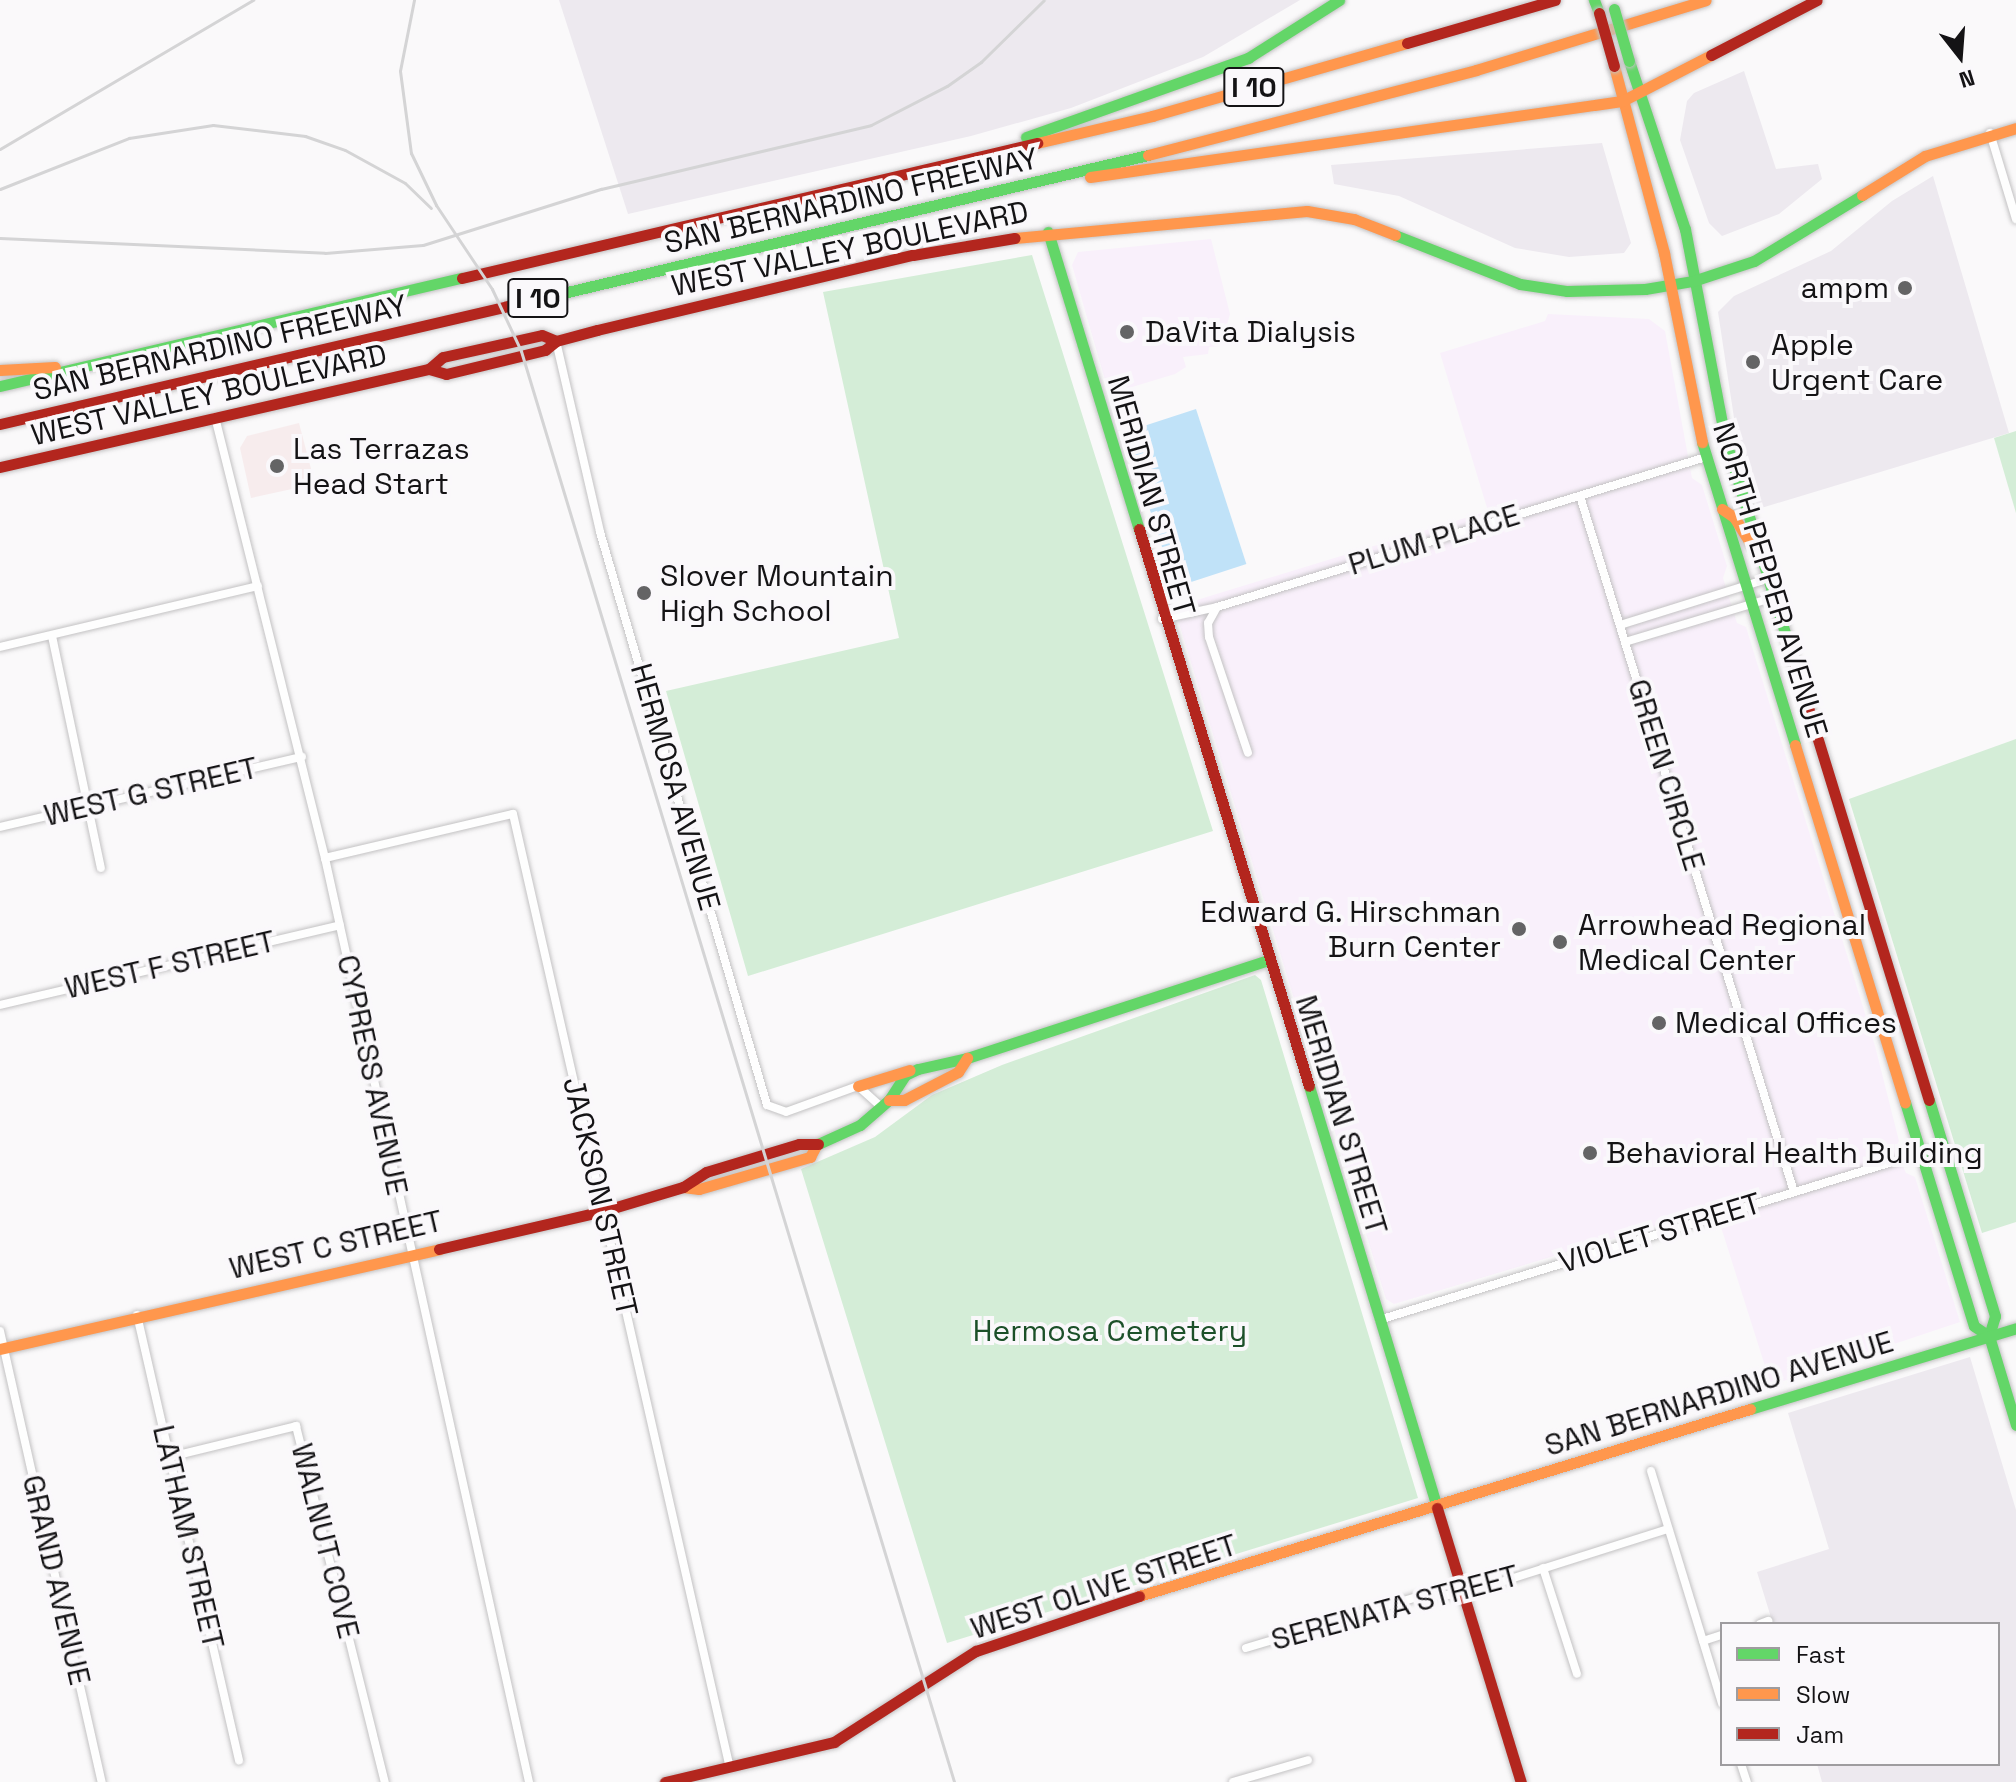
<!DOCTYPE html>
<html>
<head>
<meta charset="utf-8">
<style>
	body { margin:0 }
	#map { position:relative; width:2016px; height:1782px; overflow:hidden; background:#faf9fa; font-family:"Space Grotesk",sans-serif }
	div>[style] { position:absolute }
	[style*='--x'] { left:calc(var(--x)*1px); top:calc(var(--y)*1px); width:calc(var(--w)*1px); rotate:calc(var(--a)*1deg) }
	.built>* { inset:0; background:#ede9ef }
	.education>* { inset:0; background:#f7eced }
	.medical>* { inset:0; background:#f9f0fb }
	.green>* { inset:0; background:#d4edd7 }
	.water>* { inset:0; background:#c0e2f8; transform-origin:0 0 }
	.roads { filter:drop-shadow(0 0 2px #c3c2c3) drop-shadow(0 0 2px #c3c2c3) }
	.street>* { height:8px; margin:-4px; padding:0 4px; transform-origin:4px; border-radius:4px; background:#fefefe }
	.fast>* { height:11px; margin:-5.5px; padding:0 5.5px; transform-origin:5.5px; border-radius:5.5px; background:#63d668 }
	.slow>* { height:11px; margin:-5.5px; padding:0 5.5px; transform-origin:5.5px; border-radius:5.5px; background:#ff974d }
	.jam>* { height:11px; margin:-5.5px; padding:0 5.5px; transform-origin:5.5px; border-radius:5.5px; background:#b3261e }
	.rail>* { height:3px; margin:-1.5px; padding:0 1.5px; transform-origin:1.5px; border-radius:1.5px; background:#d4d4d5 }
	.bridges { filter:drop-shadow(0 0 2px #c3c2c3) drop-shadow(0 0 2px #c3c2c3) }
	.fast-bridge>* { height:11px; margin:-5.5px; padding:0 5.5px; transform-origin:5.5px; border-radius:5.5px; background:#63d668 }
	.jam-bridge>* { height:11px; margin:-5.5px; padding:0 5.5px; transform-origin:5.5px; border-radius:5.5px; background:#b3261e }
	.dots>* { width:22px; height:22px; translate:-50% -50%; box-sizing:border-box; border:4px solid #faf8fb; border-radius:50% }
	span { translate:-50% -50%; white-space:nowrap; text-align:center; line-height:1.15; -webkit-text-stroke:8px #faf8fb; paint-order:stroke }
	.shield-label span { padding:2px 6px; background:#faf8fb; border:2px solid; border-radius:6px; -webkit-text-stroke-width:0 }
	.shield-label { font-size:28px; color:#141315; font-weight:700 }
	.street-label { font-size:30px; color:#141315 }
	.poi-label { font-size:30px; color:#141315 }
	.right { translate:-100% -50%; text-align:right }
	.left { translate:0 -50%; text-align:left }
	.park-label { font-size:30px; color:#1c5029 }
	.legend { position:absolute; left:1720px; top:1622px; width:280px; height:144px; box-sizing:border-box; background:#faf8fb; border:2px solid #9e9c9f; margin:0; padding:10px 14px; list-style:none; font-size:24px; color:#141315 }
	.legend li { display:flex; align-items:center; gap:16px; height:40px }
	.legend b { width:40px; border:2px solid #9e9c9f }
	.north { position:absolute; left:1920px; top:16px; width:80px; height:80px; -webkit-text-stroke:6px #faf8fb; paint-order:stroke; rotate:163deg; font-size:22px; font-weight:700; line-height:32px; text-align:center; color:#141315 }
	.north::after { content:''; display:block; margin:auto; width:28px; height:36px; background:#141315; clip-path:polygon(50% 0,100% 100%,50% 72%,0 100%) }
</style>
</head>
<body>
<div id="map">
	<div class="built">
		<div style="clip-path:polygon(559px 0,1300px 0,1203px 57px,1071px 108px,971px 136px,628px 214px)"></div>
		<div style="clip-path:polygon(1744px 71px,1776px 169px,1818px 164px,1822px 179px,1779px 214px,1722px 236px,1709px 223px,1680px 140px,1687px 101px,1694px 93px)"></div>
		<div style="clip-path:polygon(1602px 143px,1631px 243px,1624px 253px,1569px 257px,1515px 248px,1399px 196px,1334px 184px,1331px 165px)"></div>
		<div style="clip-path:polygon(1933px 176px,2009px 433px,1758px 509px,1734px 418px,1718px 312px,1734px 296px,1831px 251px,1892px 201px)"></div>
		<div style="clip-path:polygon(1970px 1357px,2016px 1510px,2016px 1782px,1822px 1782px,1817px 1764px,1998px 1764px,1998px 1624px,1773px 1624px,1757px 1572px,1829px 1549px,1788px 1413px)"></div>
	</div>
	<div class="education">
		<div style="clip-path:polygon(299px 423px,315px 484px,251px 498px,240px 448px,247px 436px)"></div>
	</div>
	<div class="medical">
		<div style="clip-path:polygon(1211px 239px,1230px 314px,1221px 346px,1209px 347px,1208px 354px,1183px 357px,1186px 367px,1175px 374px,1109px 394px,1072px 265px,1078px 252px)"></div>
		<div style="clip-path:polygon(1548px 314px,1649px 319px,1665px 331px,1692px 478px,1702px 485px,1727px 566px,1723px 578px,1737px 623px,1746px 627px,1875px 1046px,1899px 1141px,1895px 1149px,1906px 1173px,1915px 1177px,1960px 1322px,1771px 1385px,1715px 1208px,1394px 1304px,1386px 1299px,1174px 607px,1488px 511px,1440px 353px,1545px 321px)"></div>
	</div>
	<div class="green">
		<div style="clip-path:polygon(1032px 255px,1213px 831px,748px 976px,666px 691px,899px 638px,823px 292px)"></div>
		<div style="clip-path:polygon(2016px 431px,2016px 513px,1994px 438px)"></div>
		<div style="clip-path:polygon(2016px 739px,2016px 1222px,1982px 1233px,1849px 799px)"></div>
		<div style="clip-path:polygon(1255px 975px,1261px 980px,1418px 1498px,947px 1643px,801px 1169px,875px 1137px,932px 1095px,1002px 1065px)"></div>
	</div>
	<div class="water">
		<div style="left:1196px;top:409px;width:163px;height:75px;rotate:72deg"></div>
	</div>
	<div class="roads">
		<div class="street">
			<div style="--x:1990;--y:133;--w:90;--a:73.2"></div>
			<div style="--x:556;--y:341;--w:196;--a:77"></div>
			<div style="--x:600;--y:532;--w:597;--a:73.75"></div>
			<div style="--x:767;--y:1105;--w:20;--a:20"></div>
			<div style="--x:786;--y:1112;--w:77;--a:-19.9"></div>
			<div style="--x:858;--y:1086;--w:31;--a:42"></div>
			<div style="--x:215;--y:417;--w:455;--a:76"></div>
			<div style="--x:325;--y:858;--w:946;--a:77.55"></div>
			<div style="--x:1580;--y:496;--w:728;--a:72.91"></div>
			<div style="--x:1217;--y:607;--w:18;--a:119"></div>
			<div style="--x:1208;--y:623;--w:14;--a:86"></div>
			<div style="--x:1209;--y:637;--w:122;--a:71.4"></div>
			<div style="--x:1162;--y:619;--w:56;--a:-12.3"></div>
			<div style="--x:1217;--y:607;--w:511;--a:-17.05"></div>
			<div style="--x:1620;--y:625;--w:154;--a:-17.4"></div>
			<div style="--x:52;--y:636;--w:237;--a:78.1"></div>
			<div style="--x:1625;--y:642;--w:153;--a:-16.7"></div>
			<div style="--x:0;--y:647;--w:265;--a:-13.3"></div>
			<div style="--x:0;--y:827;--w:310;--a:-13.1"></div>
			<div style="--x:325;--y:858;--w:193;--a:-13.2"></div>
			<div style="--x:513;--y:814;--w:978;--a:77.19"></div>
			<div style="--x:0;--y:1005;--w:349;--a:-13.2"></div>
			<div style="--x:137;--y:1315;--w:457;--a:77.1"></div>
			<div style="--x:1379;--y:1320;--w:588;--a:-17.11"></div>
			<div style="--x:0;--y:1331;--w:462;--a:77.3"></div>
			<div style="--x:170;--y:1457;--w:130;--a:-13.8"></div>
			<div style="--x:296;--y:1426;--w:367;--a:76"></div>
			<div style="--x:1651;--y:1471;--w:243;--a:73"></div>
			<div style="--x:1543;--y:1568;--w:111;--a:72.2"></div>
			<div style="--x:1760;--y:1624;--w:9;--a:-21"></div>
			<div style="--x:1703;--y:1641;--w:20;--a:-18"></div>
			<div style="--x:1246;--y:1648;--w:178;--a:-16.6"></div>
			<div style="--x:1417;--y:1597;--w:46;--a:-3.7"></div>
			<div style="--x:1463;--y:1594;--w:215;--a:-17.6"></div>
			<div style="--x:1741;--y:1764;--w:19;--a:72"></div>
			<div style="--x:1233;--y:1782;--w:78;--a:-16.3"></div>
		</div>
		<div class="fast">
			<div style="--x:1594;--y:0;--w:14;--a:69"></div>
			<div style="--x:1629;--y:61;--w:177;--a:71.6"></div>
			<div style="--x:1685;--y:229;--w:214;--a:79.2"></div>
			<div style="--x:1725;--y:439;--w:237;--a:72.8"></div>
			<div style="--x:1026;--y:137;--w:236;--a:-19.6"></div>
			<div style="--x:1248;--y:58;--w:108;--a:-32.5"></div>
			<div style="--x:1048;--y:232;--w:311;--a:73"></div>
			<div style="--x:1395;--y:235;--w:134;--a:21.4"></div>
			<div style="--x:1520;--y:284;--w:48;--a:8.5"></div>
			<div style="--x:1567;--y:291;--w:78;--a:-1.5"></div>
			<div style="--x:1645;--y:289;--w:49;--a:-9.5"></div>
			<div style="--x:1693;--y:281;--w:64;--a:-18.2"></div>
			<div style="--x:1754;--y:261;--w:127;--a:-31.4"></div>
			<div style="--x:525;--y:302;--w:640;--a:-13.28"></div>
			<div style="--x:0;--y:386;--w:474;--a:-13.2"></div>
			<div style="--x:1702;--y:442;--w:317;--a:72.9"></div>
			<div style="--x:1309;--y:1086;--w:441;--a:73.1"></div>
			<div style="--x:1929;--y:1100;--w:226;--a:73"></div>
			<div style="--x:1995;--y:1316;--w:21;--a:107"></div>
			<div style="--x:1989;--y:1336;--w:93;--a:73.1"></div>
			<div style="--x:1905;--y:1102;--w:234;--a:72.9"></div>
			<div style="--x:1974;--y:1326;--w:18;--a:34"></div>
			<div style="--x:818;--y:1144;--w:46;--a:-24.3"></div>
			<div style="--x:860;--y:1125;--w:38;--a:-41"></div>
			<div style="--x:889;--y:1100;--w:30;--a:-57"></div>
			<div style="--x:905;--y:1075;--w:14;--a:-25"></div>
			<div style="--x:918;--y:1069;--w:50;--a:-12.7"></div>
			<div style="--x:967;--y:1058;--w:317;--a:-18"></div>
			<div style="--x:1750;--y:1409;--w:278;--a:-16.9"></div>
		</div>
		<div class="slow">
			<div style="--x:1614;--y:66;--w:194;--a:75"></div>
			<div style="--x:1664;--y:253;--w:193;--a:78.6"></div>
			<div style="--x:1037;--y:143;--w:118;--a:-13.2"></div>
			<div style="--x:1152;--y:116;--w:265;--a:-16"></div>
			<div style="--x:1148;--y:155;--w:339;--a:-14.5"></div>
			<div style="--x:1476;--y:70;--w:240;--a:-16.9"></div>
			<div style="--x:1090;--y:177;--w:537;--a:-8.13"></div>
			<div style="--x:1622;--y:101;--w:100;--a:-27.3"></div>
			<div style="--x:1862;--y:195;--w:74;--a:-31.8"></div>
			<div style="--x:1925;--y:156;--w:95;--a:-17.1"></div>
			<div style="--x:1015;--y:238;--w:293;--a:-5.3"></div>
			<div style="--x:1307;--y:211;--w:48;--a:9.7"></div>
			<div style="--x:1354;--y:219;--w:44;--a:21.3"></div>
			<div style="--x:0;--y:370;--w:55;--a:-3.1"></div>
			<div style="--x:1722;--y:509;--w:14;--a:34"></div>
			<div style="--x:1734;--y:517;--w:31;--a:58"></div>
			<div style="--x:1750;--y:543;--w:6;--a:0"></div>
			<div style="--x:1795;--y:745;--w:374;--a:72.9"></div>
			<div style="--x:858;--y:1086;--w:54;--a:-17.1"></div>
			<div style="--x:889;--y:1100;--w:15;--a:0"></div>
			<div style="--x:904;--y:1100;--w:61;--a:-27.4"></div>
			<div style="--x:958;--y:1072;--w:17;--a:-57"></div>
			<div style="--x:683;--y:1187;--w:16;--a:7"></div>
			<div style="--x:699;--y:1189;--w:116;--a:-16.1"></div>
			<div style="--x:810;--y:1157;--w:15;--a:-62"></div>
			<div style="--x:0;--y:1349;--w:450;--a:-12.8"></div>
			<div style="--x:1139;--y:1596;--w:639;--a:-17.02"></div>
		</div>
		<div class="jam">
			<div style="--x:1407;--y:43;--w:154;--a:-16.2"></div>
			<div style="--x:1711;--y:55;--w:119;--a:-27.4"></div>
			<div style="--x:462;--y:278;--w:591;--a:-13.21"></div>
			<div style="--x:429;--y:369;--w:18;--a:16"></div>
			<div style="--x:446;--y:374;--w:102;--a:-13.6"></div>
			<div style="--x:545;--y:350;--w:14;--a:-39"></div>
			<div style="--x:556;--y:341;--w:42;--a:-15"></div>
			<div style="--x:597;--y:330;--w:325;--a:-13.4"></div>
			<div style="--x:913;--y:255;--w:103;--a:-9.5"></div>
			<div style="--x:0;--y:424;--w:539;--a:-13.08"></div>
			<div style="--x:0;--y:467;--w:440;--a:-12.9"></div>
			<div style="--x:429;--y:369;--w:18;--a:-41"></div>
			<div style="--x:443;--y:357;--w:101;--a:-12.5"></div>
			<div style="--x:542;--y:335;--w:15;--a:23"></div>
			<div style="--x:1139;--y:529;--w:582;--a:73.03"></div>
			<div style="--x:1795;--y:665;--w:455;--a:72.9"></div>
			<div style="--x:439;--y:1249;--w:168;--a:-13"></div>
			<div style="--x:603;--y:1211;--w:84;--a:-16.7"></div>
			<div style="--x:683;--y:1187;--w:27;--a:-33"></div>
			<div style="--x:706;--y:1172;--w:97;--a:-16.8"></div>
			<div style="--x:799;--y:1144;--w:19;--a:0"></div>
			<div style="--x:1437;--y:1508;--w:287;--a:73"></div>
			<div style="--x:665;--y:1782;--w:174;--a:-13.3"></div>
			<div style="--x:834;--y:1742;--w:169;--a:-32.7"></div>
			<div style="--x:976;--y:1651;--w:172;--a:-18.6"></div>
		</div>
	</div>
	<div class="rail">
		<div style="--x:414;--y:0;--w:72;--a:101.2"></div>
		<div style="--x:400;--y:71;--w:83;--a:82.4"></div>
		<div style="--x:411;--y:153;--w:58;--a:64.3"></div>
		<div style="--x:436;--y:205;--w:101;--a:56.3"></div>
		<div style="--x:492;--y:289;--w:68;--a:64.9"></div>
		<div style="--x:521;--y:351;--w:1495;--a:73.16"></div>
		<div style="--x:0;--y:149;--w:294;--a:-30.5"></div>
		<div style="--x:0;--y:189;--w:139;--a:-21.6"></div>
		<div style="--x:129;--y:138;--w:85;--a:-8.8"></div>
		<div style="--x:213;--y:125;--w:93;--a:6.8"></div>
		<div style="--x:305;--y:136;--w:42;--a:19.3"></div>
		<div style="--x:345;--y:150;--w:68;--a:28.8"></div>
		<div style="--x:405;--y:183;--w:36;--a:44"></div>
		<div style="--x:0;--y:238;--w:325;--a:2.6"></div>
		<div style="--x:325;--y:253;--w:98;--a:-4.7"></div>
		<div style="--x:423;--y:245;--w:187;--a:-17.5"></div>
		<div style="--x:601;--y:189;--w:277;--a:-13.3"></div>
		<div style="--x:871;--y:125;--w:85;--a:-27.2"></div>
		<div style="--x:947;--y:86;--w:42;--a:-35.2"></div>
		<div style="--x:981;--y:62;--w:88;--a:-44.5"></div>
	</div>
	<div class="bridges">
		<div class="fast-bridge">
			<div style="--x:1614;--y:9;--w:54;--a:73.9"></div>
		</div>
		<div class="jam-bridge">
			<div style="--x:1599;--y:13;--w:55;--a:74.2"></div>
		</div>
	</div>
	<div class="dots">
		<div style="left:1905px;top:288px;background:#646465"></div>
		<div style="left:1127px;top:332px;background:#646465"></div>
		<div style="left:1753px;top:362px;background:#646465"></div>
		<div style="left:277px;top:466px;background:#646465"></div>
		<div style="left:644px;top:593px;background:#646465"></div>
		<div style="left:1519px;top:929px;background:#646465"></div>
		<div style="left:1560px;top:942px;background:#646465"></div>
		<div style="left:1659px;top:1023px;background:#646465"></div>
		<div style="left:1590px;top:1153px;background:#646465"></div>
	</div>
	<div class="shield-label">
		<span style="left:1254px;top:87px">I 10</span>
		<span style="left:538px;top:298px">I 10</span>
	</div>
	<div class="street-label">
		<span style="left:851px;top:201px;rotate:-13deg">SAN BERNARDINO FREEWAY</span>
		<span style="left:850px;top:249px;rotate:-12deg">WEST VALLEY BOULEVARD</span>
		<span style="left:220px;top:348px;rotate:-13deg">SAN BERNARDINO FREEWAY</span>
		<span style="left:209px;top:395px;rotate:-13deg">WEST VALLEY BOULEVARD</span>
		<span style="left:1151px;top:496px;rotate:74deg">MERIDIAN STREET</span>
		<span style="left:1434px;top:540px;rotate:-17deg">PLUM PLACE</span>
		<span style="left:1770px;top:580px;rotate:73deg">NORTH PEPPER AVENUE</span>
		<span style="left:1666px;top:775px;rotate:73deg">GREEN CIRCLE</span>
		<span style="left:675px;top:787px;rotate:74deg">HERMOSA AVENUE</span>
		<span style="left:151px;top:792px;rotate:-13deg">WEST G STREET</span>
		<span style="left:170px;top:965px;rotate:-13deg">WEST F STREET</span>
		<span style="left:372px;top:1075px;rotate:78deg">CYPRESS AVENUE</span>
		<span style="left:1341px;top:1115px;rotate:73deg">MERIDIAN STREET</span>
		<span style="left:600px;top:1197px;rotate:77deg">JACKSON STREET</span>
		<span style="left:1660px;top:1233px;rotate:-17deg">VIOLET STREET</span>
		<span style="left:336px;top:1245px;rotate:-13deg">WEST C STREET</span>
		<span style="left:1719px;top:1394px;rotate:-17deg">SAN BERNARDINO AVENUE</span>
		<span style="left:188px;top:1537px;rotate:77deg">LATHAM STREET</span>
		<span style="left:325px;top:1541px;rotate:76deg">WALNUT COVE</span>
		<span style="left:56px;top:1580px;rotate:77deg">GRAND AVENUE</span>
		<span style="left:1104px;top:1587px;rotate:-18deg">WEST OLIVE STREET</span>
		<span style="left:1395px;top:1608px;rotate:-15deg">SERENATA STREET</span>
	</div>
	<div class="poi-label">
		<span class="right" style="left:1889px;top:288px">ampm</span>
		<span class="left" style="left:1145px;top:332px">DaVita Dialysis</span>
		<span class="left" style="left:1771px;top:362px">Apple<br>Urgent Care</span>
		<span class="left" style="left:293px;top:466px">Las Terrazas<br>Head Start</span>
		<span class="left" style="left:660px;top:593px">Slover Mountain<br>High School</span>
		<span class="right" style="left:1501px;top:929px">Edward G. Hirschman<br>Burn Center</span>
		<span class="left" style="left:1578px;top:942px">Arrowhead Regional<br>Medical Center</span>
		<span class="left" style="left:1675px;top:1023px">Medical Offices</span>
		<span class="left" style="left:1606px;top:1153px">Behavioral Health Building</span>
	</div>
	<div class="park-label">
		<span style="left:1110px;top:1331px">Hermosa Cemetery</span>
	</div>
	<ul class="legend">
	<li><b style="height:10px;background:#63d668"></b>Fast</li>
	<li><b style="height:10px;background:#ff974d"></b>Slow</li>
	<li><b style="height:10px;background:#b3261e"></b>Jam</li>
	</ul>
	<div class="north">N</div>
</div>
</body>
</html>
